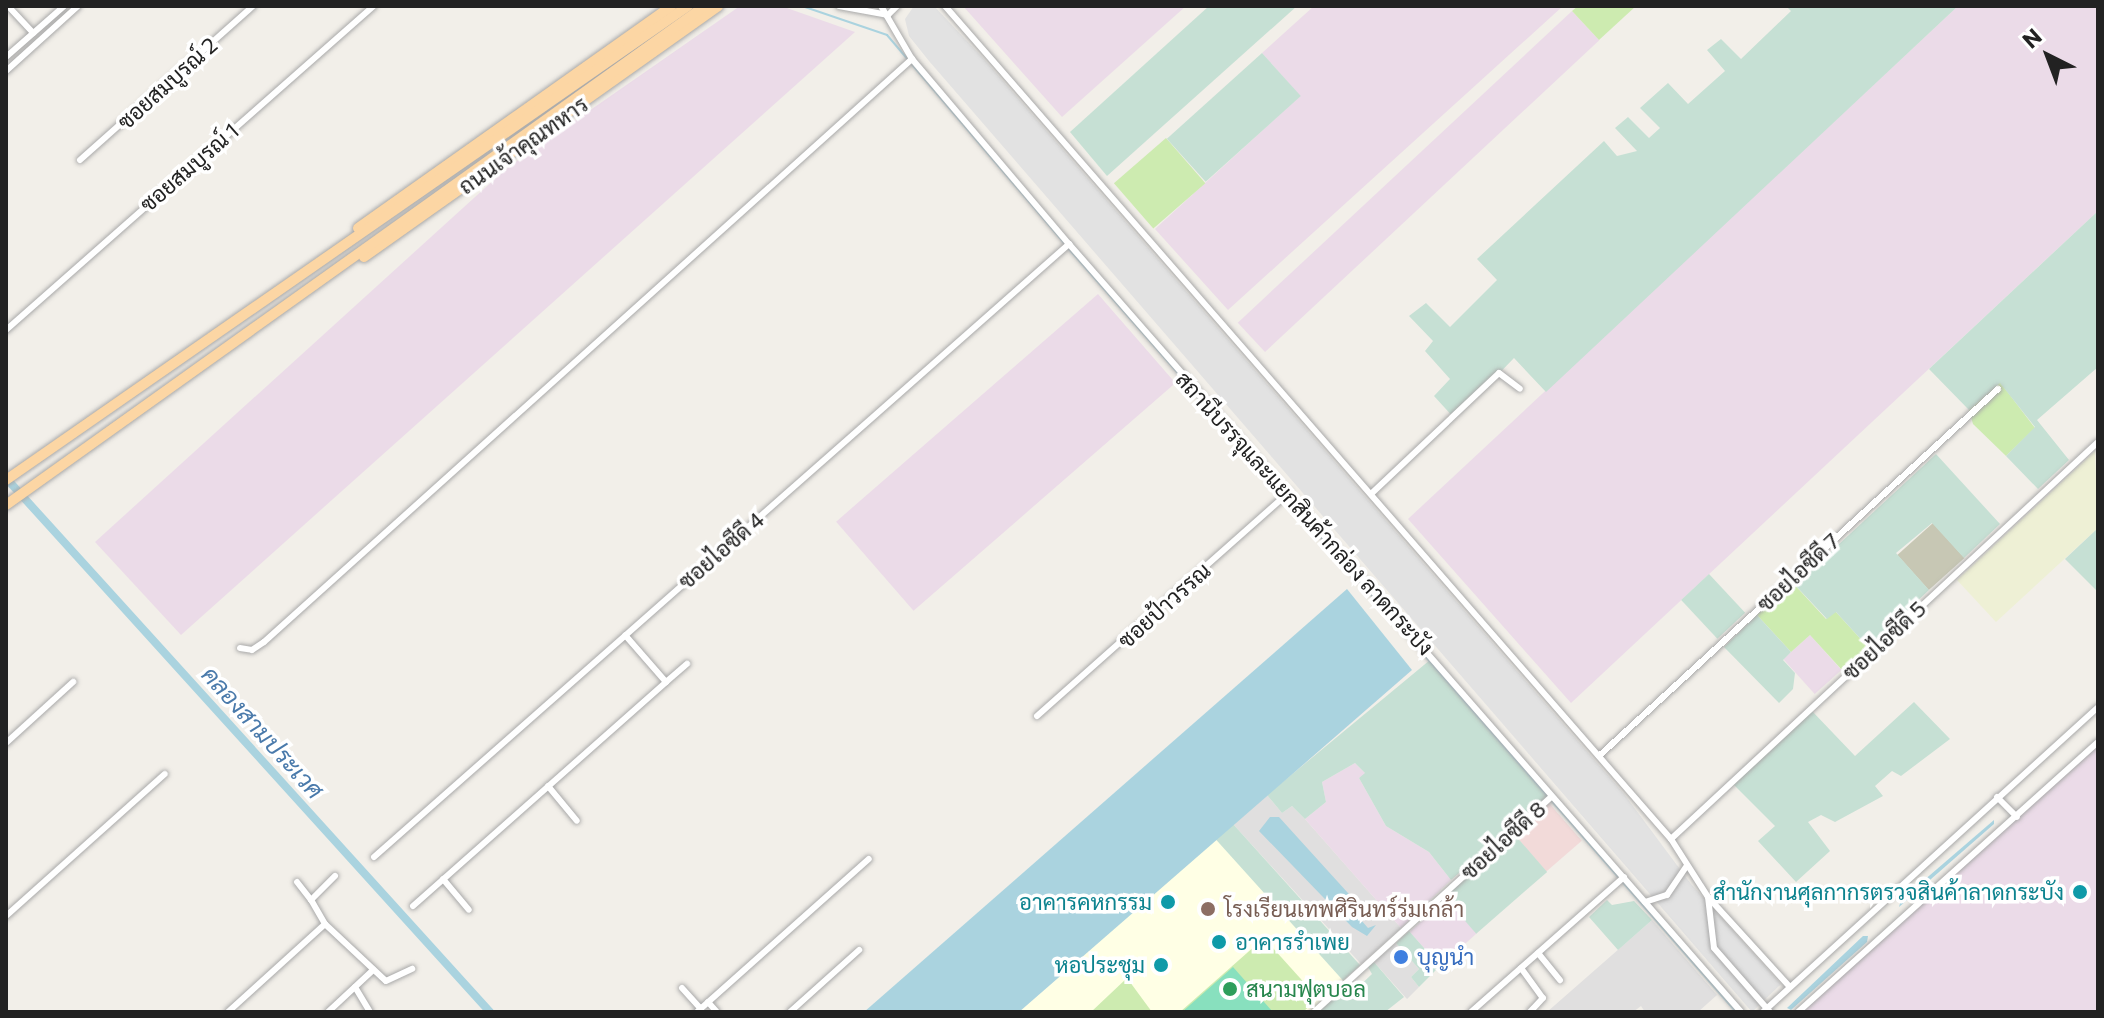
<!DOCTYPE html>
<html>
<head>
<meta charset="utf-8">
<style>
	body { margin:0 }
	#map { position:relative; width:2104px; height:1018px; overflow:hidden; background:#f2efe9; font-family:Commissioner,Sarabun,sans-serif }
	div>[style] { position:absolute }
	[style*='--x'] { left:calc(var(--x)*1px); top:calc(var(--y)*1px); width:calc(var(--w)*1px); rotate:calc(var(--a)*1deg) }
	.residential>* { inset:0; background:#e0dfdf }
	.commercial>* { inset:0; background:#f2dad9; transform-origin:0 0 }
	.industrial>* { inset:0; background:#ebdbe8; transform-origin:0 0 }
	.education>* { inset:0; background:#ffffe5 }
	.construction>* { inset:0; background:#c7c7b4; transform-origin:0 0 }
	.farmland>* { inset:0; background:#eef0d5 }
	.grass>* { inset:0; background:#cdebb0; transform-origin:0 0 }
	.wetland>* { inset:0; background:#c6e0d4; transform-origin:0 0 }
	.pitch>* { inset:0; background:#88e0be }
	.parking>* { inset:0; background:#e2e2e2 }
	.water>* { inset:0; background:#aad3df }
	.stream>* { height:2px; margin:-1px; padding:0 1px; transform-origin:1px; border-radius:1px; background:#aad3df }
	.canal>* { height:8px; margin:-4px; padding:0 4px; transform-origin:4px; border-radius:4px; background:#aad3df }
	.roads { filter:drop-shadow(0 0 2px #a9a9a9) drop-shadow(0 0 2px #a9a9a9) }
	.minor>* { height:6px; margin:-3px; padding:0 3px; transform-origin:3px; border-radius:3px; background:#fff }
	.primary>* { height:10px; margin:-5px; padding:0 5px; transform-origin:5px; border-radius:5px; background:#fcd6a4 }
	.dots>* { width:22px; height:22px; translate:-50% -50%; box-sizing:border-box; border:4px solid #fff; border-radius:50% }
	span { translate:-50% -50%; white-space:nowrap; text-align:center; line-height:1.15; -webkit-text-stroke:7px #fff; paint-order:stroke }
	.street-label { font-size:22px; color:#222 }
	.culture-label { font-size:22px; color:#0d838f }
	.right { translate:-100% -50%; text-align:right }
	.left { translate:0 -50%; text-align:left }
	.education-label { font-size:22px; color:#785e54 }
	.shop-label { font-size:22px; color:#366cbe }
	.leisure-label { font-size:22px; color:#27864d }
	.water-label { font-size:24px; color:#4a7aab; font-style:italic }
	.frame { position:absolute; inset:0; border:8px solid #222; pointer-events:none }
	.north { position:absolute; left:2008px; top:16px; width:80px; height:80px; -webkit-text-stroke:6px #fff; paint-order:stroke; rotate:318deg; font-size:22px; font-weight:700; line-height:32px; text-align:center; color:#222 }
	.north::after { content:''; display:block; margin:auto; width:28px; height:36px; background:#222; clip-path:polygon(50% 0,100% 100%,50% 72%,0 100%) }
</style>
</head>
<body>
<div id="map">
	<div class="residential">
		<div style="clip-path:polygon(1267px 795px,1282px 813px,1292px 806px,1305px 819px,1401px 928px,1361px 964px,1233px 824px)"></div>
		<div style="clip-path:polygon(1652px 920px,1717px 995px,1698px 1012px,1645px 1012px,1641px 1006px,1633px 1012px,1547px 1012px)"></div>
		<div style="clip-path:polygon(1396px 943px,1419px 969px,1411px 977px,1419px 987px,1407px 999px,1374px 962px)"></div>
	</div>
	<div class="commercial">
		<div style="left:1549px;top:803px;width:50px;height:47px;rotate:49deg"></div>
	</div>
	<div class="industrial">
		<div style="clip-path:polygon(740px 6px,784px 7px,855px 32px,181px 635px,95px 542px,507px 168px)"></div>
		<div style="clip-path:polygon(963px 6px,1186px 6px,1062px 117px)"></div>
		<div style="clip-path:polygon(1314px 6px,1563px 6px,1228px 310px,1155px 229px,1300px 96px,1262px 53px)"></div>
		<div style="clip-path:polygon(1958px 6px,2098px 6px,2098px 211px,1571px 703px,1408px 519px)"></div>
		<div style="left:1572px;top:11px;width:40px;height:457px;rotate:47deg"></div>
		<div style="left:1098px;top:294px;width:118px;height:347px;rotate:49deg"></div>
		<div style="left:1810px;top:635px;width:47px;height:36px;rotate:48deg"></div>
		<div style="clip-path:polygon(2098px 740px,2098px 1012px,1804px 1012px,1805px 1009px)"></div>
		<div style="clip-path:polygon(1355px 763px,1366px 774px,1359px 778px,1386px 826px,1429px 852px,1451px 880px,1401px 928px,1305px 819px,1326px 802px,1322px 782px)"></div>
		<div style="left:1446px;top:899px;width:46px;height:49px;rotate:48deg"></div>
	</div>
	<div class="education">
		<div style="clip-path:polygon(1216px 839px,1346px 981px,1311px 1012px,1019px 1012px)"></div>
	</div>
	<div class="construction">
		<div style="left:1933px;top:523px;width:47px;height:48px;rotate:48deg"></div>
	</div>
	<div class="farmland">
		<div style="clip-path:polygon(2095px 451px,2098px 528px,1996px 622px,1957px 580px)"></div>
	</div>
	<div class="grass">
		<div style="clip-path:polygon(1578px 6px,1636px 6px,1599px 40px,1572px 11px)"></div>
		<div style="left:1166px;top:138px;width:60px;height:69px;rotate:49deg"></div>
		<div style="clip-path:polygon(2000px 382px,2035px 428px,2006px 456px,1973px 424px,1969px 410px)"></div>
		<div style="clip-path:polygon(1792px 582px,1826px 619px,1835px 611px,1868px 647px,1842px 670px,1810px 635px,1791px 652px,1757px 615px)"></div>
		<div style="clip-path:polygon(1264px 938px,1318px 998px,1303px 1012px,1180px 1012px)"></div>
		<div style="clip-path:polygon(1127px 978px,1152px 1012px,1091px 1012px)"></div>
	</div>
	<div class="wetland">
		<div style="clip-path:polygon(1209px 6px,1297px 6px,1107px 176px,1070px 132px)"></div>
		<div style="clip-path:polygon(1786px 6px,1958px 6px,1546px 392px,1514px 358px,1455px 419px,1434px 396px,1450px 379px,1425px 351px,1433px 341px,1409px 316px,1426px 303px,1450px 327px,1497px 280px,1477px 259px,1604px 141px,1617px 156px,1637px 151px,1615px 128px,1628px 117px,1649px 138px,1660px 128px,1640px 108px,1668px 83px,1688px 104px,1725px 71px,1707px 50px,1721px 39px,1741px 59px,1791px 11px)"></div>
		<div style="left:1262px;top:53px;width:58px;height:128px;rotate:48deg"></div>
		<div style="clip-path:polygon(2098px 211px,2098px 367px,2037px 420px,2069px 460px,2038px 489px,2006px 456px,2035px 427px,2000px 383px,1969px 410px,1929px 369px)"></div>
		<div style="clip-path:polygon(1936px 454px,2000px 524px,1964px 558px,1932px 523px,1896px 553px,1929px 590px,1868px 647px,1836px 612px,1827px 619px,1795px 585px)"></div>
		<div style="clip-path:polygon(2098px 528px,2098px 592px,2065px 559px)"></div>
		<div style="left:1709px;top:574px;width:53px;height:38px;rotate:47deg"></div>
		<div style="clip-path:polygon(1757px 615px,1791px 652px,1783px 660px,1795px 673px,1793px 689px,1779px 703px,1724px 647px)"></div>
		<div style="clip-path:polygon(1430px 660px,1548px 796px,1451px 880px,1429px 852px,1386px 826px,1359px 778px,1365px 773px,1355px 763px,1322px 782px,1326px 802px,1305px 819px,1292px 806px,1282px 813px,1267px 795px)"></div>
		<div style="clip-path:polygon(1914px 702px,1950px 739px,1901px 776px,1892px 771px,1875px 786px,1883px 796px,1835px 822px,1821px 815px,1808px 822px,1830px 851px,1796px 882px,1758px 841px,1775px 826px,1733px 784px,1812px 711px,1855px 756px)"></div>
		<div style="left:1233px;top:824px;width:190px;height:23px;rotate:48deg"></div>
		<div style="left:1515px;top:835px;width:49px;height:94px;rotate:49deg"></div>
		<div style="clip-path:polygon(1607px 900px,1612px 905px,1634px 901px,1652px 920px,1618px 950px,1589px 917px)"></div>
		<div style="clip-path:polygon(1409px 931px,1440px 966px,1419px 987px,1411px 977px,1419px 969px,1396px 943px)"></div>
		<div style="clip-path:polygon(1374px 962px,1404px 997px,1385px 1012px,1318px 1012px,1344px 988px,1351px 994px,1372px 974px,1368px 967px)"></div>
	</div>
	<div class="pitch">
		<div style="clip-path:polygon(1233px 967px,1273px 1012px,1182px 1012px)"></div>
	</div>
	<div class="parking">
		<div style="clip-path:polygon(914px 6px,934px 6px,982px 57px,1624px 794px,1691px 884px,1781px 984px,1752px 1012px,929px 61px,909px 36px,905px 19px)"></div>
	</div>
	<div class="water">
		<div style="clip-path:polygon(1347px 589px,1412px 670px,1019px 1012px,864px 1012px)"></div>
		<div style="clip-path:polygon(1270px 817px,1279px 817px,1367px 914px,1361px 920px,1368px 928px,1376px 925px,1367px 936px,1352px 927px,1259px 831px)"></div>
		<div style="clip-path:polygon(1994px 820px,1994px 824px,1899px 907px,1901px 900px)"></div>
		<div style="clip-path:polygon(1863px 936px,1868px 936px,1867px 942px,1791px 1010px,1787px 1008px)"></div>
	</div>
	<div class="stream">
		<div style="--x:802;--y:6;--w:90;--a:18.8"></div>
		<div style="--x:887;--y:35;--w:273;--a:49.6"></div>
		<div style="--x:1068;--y:248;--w:326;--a:48.7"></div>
		<div style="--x:1287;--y:498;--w:682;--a:48.86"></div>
	</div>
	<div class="canal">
		<div style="--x:6;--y:478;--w:721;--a:47.81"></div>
	</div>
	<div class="roads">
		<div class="minor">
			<div style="--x:8;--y:6;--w:37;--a:47"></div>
			<div style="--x:839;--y:6;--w:50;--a:10.4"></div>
			<div style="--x:888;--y:15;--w:13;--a:-45"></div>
			<div style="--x:881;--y:6;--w:61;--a:59.7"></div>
			<div style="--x:912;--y:59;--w:243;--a:49.7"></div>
			<div style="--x:1069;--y:244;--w:1020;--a:48.81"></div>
			<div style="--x:945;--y:6;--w:1105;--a:48.93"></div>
			<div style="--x:1671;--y:839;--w:69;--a:57.5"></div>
			<div style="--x:1708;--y:897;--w:51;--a:83.3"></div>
			<div style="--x:1714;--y:948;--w:85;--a:48.8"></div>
			<div style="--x:6;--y:57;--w:77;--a:-41.3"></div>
			<div style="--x:6;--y:71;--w:97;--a:-42.1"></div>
			<div style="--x:80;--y:160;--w:232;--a:-41.7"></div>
			<div style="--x:6;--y:330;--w:490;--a:-41.4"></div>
			<div style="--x:1371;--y:494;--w:176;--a:-43.4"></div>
			<div style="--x:1499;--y:373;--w:26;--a:37"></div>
			<div style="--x:240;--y:648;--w:12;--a:9"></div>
			<div style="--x:252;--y:650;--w:14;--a:-34"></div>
			<div style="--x:264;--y:642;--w:872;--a:-41.98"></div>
			<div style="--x:666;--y:682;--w:28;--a:-41"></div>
			<div style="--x:1037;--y:716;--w:337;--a:-41.6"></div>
			<div style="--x:6;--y:743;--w:91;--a:-42.3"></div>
			<div style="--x:1599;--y:756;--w:542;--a:-42.61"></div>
			<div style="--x:548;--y:786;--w:45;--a:50.4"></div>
			<div style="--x:1997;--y:797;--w:28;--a:45"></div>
			<div style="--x:1671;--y:839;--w:583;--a:-42.91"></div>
			<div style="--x:374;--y:857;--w:927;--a:-41.41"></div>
			<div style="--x:443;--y:879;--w:40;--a:50"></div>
			<div style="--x:297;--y:882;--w:23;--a:52"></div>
			<div style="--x:1708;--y:897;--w:119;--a:47.7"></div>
			<div style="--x:1645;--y:902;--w:23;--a:-18"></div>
			<div style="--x:1667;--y:895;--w:34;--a:-56"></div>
			<div style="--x:413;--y:906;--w:338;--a:-41.5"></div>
			<div style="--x:666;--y:682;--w:62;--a:-131.1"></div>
			<div style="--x:6;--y:916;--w:213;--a:-41.8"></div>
			<div style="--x:325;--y:924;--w:28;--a:-120"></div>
			<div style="--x:311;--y:900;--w:34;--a:-45"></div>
			<div style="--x:1538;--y:953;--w:35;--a:51"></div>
			<div style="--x:1521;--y:968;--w:37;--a:54"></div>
			<div style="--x:1543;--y:998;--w:19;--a:133"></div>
			<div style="--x:355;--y:987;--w:29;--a:59"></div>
			<div style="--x:682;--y:988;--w:28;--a:48"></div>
			<div style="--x:708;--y:1002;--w:13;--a:48"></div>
			<div style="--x:228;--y:1012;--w:131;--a:-42.2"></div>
			<div style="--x:325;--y:924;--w:83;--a:43.1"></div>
			<div style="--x:386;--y:981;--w:29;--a:-25"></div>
			<div style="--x:328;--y:1012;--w:62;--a:-43"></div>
			<div style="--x:697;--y:1012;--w:230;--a:-41.7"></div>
			<div style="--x:790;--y:1012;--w:93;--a:-41.9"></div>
			<div style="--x:1314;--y:1012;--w:320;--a:-42.2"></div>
			<div style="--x:1471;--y:1012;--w:204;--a:-41.4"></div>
			<div style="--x:1763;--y:1012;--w:453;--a:-42.3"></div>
			<div style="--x:1798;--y:1012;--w:404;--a:-42"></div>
		</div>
		<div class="primary">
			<div style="--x:358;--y:228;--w:384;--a:-35.3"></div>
			<div style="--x:364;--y:257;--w:434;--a:-35.3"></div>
			<div style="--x:6;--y:480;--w:831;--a:-34.8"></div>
			<div style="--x:6;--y:505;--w:859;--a:-35.52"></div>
		</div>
	</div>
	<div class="dots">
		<div style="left:2080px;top:892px;background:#0f9aa8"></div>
		<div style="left:1168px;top:902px;background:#0f9aa8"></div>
		<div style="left:1208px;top:909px;background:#8d6e63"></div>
		<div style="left:1219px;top:942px;background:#0f9aa8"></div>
		<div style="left:1401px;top:957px;background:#3f7fe0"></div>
		<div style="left:1161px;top:965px;background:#0f9aa8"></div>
		<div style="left:1230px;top:989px;background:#2e9e5b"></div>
	</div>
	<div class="street-label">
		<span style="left:167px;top:83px;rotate:-42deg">ซอยสมบูรณ์ 2</span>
		<span style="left:523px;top:145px;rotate:-35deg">ถนนเจ้าคุณทหาร</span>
		<span style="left:189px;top:167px;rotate:-41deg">ซอยสมบูรณ์ 1</span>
		<span style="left:1305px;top:513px;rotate:48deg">สถานีบรรจุและแยกสินค้ากล่อง ลาดกระบัง</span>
		<span style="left:721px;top:550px;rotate:-41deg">ซอยไอซีดี 4</span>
		<span style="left:1798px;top:572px;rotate:-43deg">ซอยไอซีดี 7</span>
		<span style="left:1164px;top:605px;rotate:-42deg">ซอยป้าวรรณ</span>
		<span style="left:1884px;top:640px;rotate:-43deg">ซอยไอซีดี 5</span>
		<span style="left:1503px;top:840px;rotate:-42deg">ซอยไอซีดี 8</span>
	</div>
	<div class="culture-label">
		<span class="right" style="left:2064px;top:892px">สำนักงานศุลกากรตรวจสินค้าลาดกระบัง</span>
		<span class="right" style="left:1152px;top:902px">อาคารคหกรรม</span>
		<span class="left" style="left:1235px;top:942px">อาคารรำเพย</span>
		<span class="right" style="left:1145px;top:965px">หอประชุม</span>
	</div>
	<div class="education-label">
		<span class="left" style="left:1224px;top:909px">โรงเรียนเทพศิรินทร์ร่มเกล้า</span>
	</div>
	<div class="shop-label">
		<span class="left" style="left:1417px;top:957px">บุญนำ</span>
	</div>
	<div class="leisure-label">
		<span class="left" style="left:1246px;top:989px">สนามฟุตบอล</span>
	</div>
	<div class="water-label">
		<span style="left:263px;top:732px;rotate:48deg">คลองสามประเวศ</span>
	</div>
	<div class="frame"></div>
	<div class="north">N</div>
</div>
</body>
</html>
